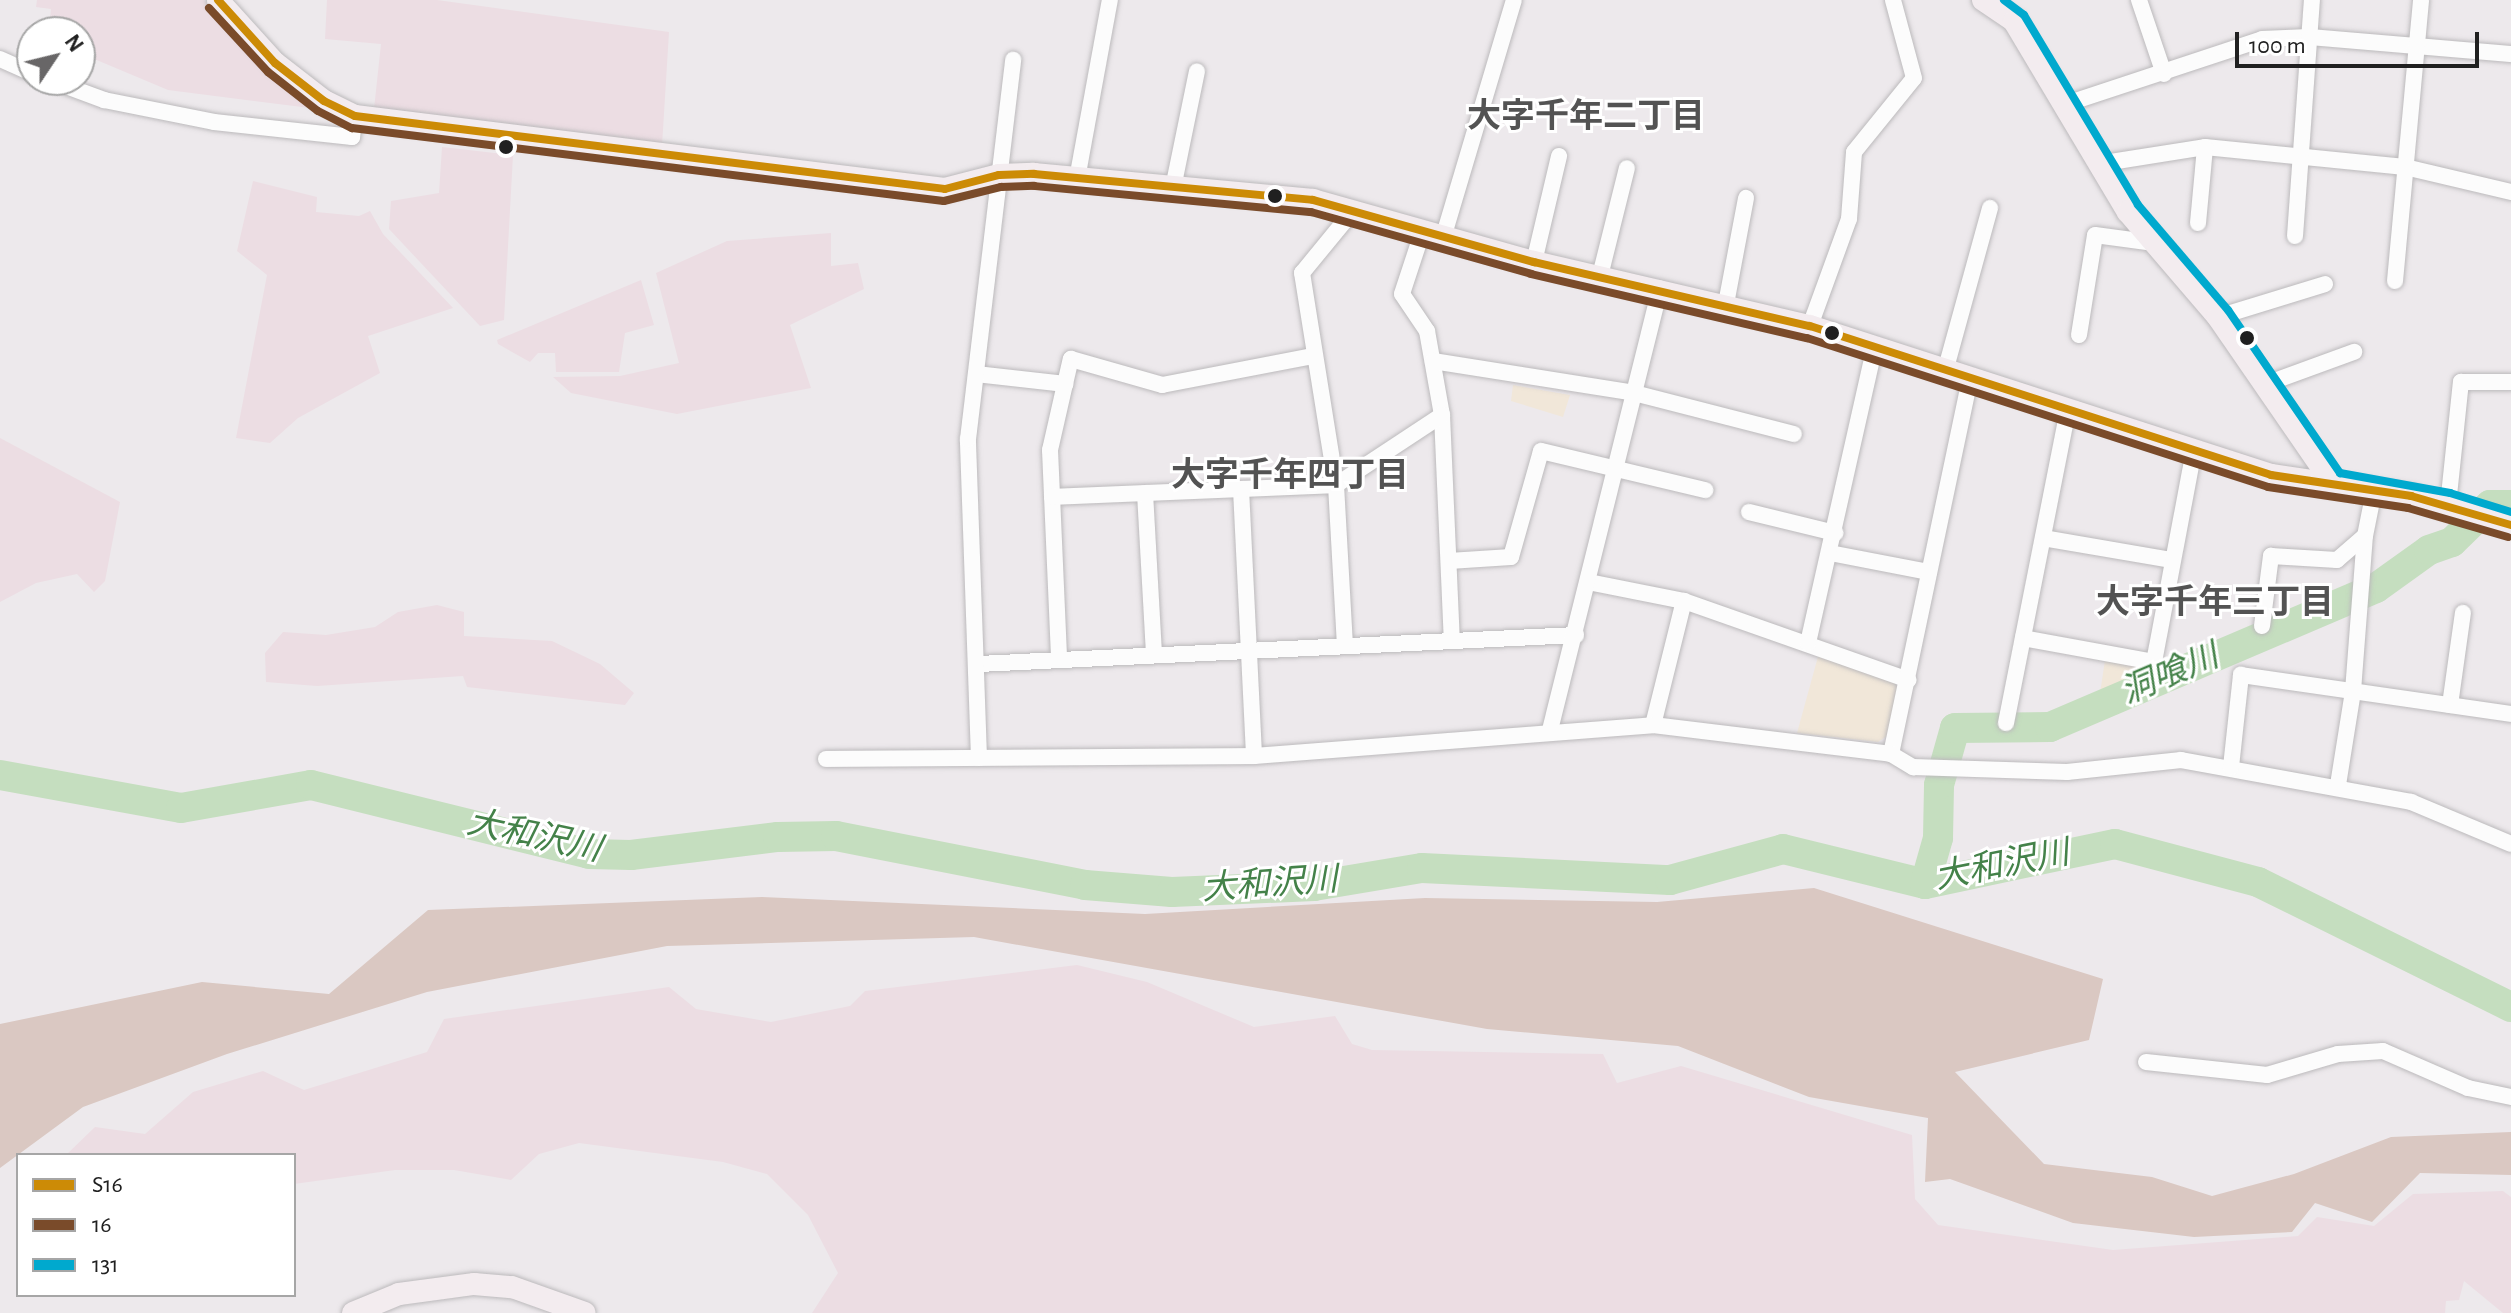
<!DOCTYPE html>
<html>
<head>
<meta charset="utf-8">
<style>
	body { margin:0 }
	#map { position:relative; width:2511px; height:1313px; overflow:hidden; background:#ede9ec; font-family:"Alegreya Sans","Noto Sans JP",sans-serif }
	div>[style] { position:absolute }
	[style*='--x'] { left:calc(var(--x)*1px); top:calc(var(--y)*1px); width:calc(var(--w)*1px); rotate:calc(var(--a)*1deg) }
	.farmland>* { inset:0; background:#ecdde3 }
	.forest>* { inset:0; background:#dac8c2 }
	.park>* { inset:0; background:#f1e7d9 }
	.river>* { height:30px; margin:-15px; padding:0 15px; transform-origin:15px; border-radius:15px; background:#c5debf }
	.roads { filter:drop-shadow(0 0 2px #bcbabc) drop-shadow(0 0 2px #bcbabc) }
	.street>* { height:16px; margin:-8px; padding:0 8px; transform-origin:8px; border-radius:8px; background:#fcfcfc }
	.secondary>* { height:22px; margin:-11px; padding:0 11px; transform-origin:11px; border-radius:11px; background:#f3ecef }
	.bus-1>* { height:8px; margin:-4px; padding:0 4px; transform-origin:4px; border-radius:4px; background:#cc8b06 }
	.bus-2>* { height:8px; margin:-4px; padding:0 4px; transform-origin:4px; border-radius:4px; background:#7a4b2a }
	.bus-3>* { height:8px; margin:-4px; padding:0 4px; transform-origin:4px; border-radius:4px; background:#00a9ce }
	.dots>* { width:22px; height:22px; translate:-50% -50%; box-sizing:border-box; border:4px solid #fff; border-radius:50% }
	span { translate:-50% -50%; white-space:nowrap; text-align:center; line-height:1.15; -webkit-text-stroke:6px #fff; paint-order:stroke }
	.neighbourhood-label { font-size:34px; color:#535353; font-weight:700 }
	.water-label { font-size:34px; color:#448249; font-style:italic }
	.legend { position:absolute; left:16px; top:1153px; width:280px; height:144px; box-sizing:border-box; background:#fff; border:2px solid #a6a6a6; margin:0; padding:10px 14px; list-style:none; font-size:24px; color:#202020 }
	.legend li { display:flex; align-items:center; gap:16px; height:40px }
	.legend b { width:40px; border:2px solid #a6a6a6 }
	.north { position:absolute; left:16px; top:16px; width:80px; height:80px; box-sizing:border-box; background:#fff; border:2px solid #a6a6a6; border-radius:50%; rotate:55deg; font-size:22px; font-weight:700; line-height:32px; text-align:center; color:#202020 }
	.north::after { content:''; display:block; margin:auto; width:28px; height:36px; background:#686667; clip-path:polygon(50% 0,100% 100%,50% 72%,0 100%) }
	.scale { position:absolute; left:2235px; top:32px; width:244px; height:36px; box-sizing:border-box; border:4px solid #202020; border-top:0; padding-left:10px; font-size:24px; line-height:28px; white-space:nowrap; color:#202020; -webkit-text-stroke:6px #fff; paint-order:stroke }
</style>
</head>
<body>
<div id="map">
	<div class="farmland">
		<div style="clip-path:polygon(37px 0,204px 0,265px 68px,318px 109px,168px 90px,80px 53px,80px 32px,49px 32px,51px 9px,36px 7px)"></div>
		<div style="clip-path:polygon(327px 0,437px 0,669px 32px,662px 146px,374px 109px,381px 44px,325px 39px)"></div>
		<div style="clip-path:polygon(442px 147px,513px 155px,504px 320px,480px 326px,389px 229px,391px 201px,439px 193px)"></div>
		<div style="clip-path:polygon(253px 181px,317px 197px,316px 212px,359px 216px,370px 211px,383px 234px,453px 308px,368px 336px,380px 373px,298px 418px,270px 443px,236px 438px,267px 275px,237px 251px)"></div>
		<div style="clip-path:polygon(831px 233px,831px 266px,858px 263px,864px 289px,790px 325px,811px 388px,677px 414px,571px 393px,553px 377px,620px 376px,679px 363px,656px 273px,727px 241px)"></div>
		<div style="clip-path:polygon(641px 280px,654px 325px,625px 333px,619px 372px,556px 372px,555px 353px,538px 353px,530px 362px,498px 344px,497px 340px)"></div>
		<div style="clip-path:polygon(0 438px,120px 502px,105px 581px,94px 592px,77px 574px,36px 583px,0 602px)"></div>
		<div style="clip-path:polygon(437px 605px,464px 612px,464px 636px,552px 641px,600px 664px,634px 693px,625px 705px,467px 687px,463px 676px,317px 686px,266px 682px,265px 653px,283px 632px,326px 635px,375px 627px,398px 612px)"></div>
		<div style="clip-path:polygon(1077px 965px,1147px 982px,1254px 1027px,1335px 1016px,1352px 1044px,1372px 1050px,1603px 1054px,1617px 1083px,1681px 1066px,1912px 1135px,1915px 1199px,1938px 1225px,2113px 1250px,2298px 1236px,2317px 1217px,2374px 1226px,2413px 1194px,2503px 1191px,2511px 1197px,2511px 1313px,2503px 1313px,2464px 1281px,2459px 1300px,2446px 1301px,2445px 1313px,812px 1313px,838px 1273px,808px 1215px,767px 1174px,723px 1162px,579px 1143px,539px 1154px,511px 1180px,454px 1170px,395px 1170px,294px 1184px,294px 1155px,66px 1155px,95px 1127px,145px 1134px,193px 1092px,263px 1071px,304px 1090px,427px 1052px,444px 1019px,669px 987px,696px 1009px,771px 1022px,850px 1006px,865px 991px)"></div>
	</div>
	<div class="forest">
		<div style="clip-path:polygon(1814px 888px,2103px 979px,2089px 1040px,1955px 1072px,2044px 1164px,2152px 1177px,2212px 1196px,2294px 1174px,2391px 1137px,2511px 1132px,2511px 1175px,2420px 1173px,2372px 1222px,2315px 1203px,2292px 1232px,2194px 1237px,2073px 1223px,1950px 1179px,1925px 1182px,1928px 1118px,1809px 1097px,1678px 1046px,1487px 1029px,974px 937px,667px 946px,427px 992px,227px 1054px,83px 1107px,0 1168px,0 1024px,202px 982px,329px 994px,428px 910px,762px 897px,1145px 914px,1425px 898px,1657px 902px)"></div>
	</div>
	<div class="park">
		<div style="clip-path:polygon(1513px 385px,1570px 395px,1563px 417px,1511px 401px)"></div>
		<div style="clip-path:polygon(1819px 653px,1892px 680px,1900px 690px,1890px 734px,1878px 742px,1797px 733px)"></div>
		<div style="clip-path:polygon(2105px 660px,2142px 667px,2140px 686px,2099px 700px)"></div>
	</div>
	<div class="river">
		<div style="--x:0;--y:775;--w:184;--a:10.3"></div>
		<div style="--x:181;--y:808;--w:132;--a:-10"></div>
		<div style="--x:311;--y:785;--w:286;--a:13.9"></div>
		<div style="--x:589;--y:854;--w:42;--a:1.4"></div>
		<div style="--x:631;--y:855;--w:148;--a:-7"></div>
		<div style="--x:778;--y:837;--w:58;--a:-1"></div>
		<div style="--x:836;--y:836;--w:254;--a:11.1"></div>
		<div style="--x:1085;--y:885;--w:87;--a:4.6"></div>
		<div style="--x:1172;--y:892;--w:142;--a:-2.4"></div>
		<div style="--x:1314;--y:886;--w:109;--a:-9.5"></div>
		<div style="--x:1422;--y:868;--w:248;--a:2.8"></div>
		<div style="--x:1670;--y:880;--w:117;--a:-15.3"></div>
		<div style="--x:1783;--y:849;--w:146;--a:13.8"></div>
		<div style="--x:1925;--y:884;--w:194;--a:-11.9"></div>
		<div style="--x:2115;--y:844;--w:148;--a:14.9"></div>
		<div style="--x:2258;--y:882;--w:282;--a:26.3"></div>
		<div style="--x:1925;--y:884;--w:48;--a:-74.2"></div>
		<div style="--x:1938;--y:838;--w:53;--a:-88.9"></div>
		<div style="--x:1939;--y:785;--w:59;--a:-74.3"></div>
		<div style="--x:1955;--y:728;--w:95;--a:-0.6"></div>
		<div style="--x:2050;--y:727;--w:354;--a:-23.1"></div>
		<div style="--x:2376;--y:588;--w:65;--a:-35.6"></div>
		<div style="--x:2429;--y:550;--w:24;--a:-19"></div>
		<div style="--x:2452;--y:542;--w:53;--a:-44.2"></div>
		<div style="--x:2490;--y:505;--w:21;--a:0"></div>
	</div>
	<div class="roads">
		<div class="street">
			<div style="--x:2139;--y:0;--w:78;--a:71.3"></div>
			<div style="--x:0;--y:59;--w:35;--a:24"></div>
			<div style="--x:50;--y:80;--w:58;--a:20.3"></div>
			<div style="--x:104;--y:100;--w:112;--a:11.3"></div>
			<div style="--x:214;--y:122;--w:139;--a:6.2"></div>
			<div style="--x:352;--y:137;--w:21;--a:-82"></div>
			<div style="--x:2063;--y:105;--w:210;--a:-18.3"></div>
			<div style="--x:2262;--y:39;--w:47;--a:-2.4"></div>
			<div style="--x:2309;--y:37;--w:203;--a:4.8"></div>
			<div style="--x:2098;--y:164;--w:108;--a:-9"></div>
			<div style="--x:2205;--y:147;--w:201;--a:5.7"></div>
			<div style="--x:2405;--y:167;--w:109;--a:13.3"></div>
			<div style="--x:1077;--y:179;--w:182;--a:-79.6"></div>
			<div style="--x:1173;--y:188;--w:119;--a:-78.4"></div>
			<div style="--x:2198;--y:223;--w:76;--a:-84.7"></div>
			<div style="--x:1422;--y:233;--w:64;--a:108.2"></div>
			<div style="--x:1402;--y:294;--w:45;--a:56"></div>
			<div style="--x:1427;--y:331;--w:85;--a:79.9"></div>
			<div style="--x:1442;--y:415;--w:226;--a:87.5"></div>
			<div style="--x:2295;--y:236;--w:237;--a:-85.9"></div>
			<div style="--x:1443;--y:238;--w:248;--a:-73.4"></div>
			<div style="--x:1534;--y:262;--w:109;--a:-76.7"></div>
			<div style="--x:1600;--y:276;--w:111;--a:-76"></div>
			<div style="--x:2395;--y:281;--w:282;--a:-84.7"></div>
			<div style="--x:1726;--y:304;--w:108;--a:-79.3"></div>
			<div style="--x:2218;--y:317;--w:112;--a:-17.1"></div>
			<div style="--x:1810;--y:326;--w:114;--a:-70"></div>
			<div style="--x:1849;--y:219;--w:67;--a:-85.7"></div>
			<div style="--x:1854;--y:152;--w:95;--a:-51"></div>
			<div style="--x:1914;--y:78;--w:81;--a:-105.1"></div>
			<div style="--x:2079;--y:335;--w:101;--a:-80.9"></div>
			<div style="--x:2095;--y:235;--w:60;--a:7.7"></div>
			<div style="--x:1433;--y:361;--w:204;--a:9"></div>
			<div style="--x:1634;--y:393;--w:165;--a:14.4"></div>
			<div style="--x:1946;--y:368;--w:166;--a:-74.6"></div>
			<div style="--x:976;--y:374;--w:90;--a:6.4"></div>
			<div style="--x:1065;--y:384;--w:68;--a:102.8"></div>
			<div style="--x:1050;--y:450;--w:210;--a:87.5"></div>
			<div style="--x:1065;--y:384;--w:26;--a:-77"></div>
			<div style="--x:1071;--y:359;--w:95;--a:15.9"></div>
			<div style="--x:1162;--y:385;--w:153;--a:-10.9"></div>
			<div style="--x:2266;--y:384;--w:94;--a:-20"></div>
			<div style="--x:1241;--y:489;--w:267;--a:87.2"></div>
			<div style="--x:1145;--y:493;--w:162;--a:86.8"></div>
			<div style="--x:1052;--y:497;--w:284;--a:-2.4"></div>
			<div style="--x:1336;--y:485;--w:127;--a:-33.4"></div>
			<div style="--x:2448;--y:505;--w:124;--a:-84"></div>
			<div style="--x:2461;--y:382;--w:50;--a:0"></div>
			<div style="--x:1749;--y:512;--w:89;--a:13.7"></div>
			<div style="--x:2043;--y:538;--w:131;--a:9.7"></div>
			<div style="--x:1830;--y:553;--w:101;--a:10.9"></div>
			<div style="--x:1449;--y:561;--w:62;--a:-3.7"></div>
			<div style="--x:1511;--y:557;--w:110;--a:-74.2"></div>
			<div style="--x:1541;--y:451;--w:169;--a:13.4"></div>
			<div style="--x:1588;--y:582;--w:98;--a:11.2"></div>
			<div style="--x:1684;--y:601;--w:238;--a:19.4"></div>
			<div style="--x:2262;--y:626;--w:71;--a:-82.7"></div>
			<div style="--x:2271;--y:556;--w:66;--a:3.5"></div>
			<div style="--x:2337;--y:560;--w:37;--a:-41"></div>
			<div style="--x:2365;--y:536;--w:46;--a:-78.7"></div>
			<div style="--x:2023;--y:638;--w:133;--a:10.4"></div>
			<div style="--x:2154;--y:662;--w:215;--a:-79.3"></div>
			<div style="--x:1808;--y:643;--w:304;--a:-77.3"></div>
			<div style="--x:1345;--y:646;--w:161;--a:-93.2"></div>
			<div style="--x:1336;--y:485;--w:215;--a:-99.1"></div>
			<div style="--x:1302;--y:273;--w:80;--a:-50.6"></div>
			<div style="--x:979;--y:664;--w:598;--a:-2.78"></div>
			<div style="--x:2450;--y:705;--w:93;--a:-82"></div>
			<div style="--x:2006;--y:723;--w:320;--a:-78.8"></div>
			<div style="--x:1653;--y:725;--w:128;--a:-76"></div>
			<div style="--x:1550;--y:730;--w:455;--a:-76"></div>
			<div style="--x:1891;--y:754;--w:386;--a:-78.1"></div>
			<div style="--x:979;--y:758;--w:319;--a:-92"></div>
			<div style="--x:968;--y:439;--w:382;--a:-83.2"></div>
			<div style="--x:826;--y:759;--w:428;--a:-0.4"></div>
			<div style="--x:1254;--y:756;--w:400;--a:-4.4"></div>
			<div style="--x:1653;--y:725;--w:240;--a:6.9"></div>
			<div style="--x:1891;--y:754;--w:26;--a:31"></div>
			<div style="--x:1913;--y:767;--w:154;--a:1.9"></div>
			<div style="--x:2067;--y:772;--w:115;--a:-6"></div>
			<div style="--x:2181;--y:760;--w:234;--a:10.3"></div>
			<div style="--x:2411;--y:802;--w:108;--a:22.8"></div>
			<div style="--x:2231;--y:767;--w:93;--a:-83.8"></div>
			<div style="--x:2241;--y:675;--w:273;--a:8.2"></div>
			<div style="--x:2338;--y:785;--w:95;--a:-80.9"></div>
			<div style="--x:2353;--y:691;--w:155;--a:-85.6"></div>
			<div style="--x:2146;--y:1062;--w:122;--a:6.1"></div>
			<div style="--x:2267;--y:1075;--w:74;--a:-16.5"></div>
			<div style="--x:2338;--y:1054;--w:45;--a:-3.8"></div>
			<div style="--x:2383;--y:1051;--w:93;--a:23.5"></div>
			<div style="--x:2468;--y:1088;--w:44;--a:11.8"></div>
		</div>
		<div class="secondary">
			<div style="--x:218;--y:0;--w:85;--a:47.9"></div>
			<div style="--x:275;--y:63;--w:62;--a:37.8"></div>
			<div style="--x:324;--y:101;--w:34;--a:26"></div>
			<div style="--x:355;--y:116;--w:594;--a:7.05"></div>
			<div style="--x:945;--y:189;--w:56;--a:-14.5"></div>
			<div style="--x:999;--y:175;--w:35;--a:-2"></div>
			<div style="--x:1034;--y:174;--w:280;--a:5.3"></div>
			<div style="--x:1313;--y:200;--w:230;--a:15.7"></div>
			<div style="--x:1534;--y:262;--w:283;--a:13.1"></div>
			<div style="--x:1810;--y:326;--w:484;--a:17.9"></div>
			<div style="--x:2271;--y:475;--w:142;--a:8.5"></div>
			<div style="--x:2411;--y:496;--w:104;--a:16.2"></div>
			<div style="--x:1983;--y:0;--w:37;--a:34"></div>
			<div style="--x:2014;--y:21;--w:222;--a:59.2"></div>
			<div style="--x:2128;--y:212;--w:138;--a:49.4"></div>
			<div style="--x:2218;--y:317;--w:203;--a:55.4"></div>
			<div style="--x:353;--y:1313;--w:50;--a:-22.4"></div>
			<div style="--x:399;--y:1294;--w:76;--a:-7.6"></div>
			<div style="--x:474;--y:1284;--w:38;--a:5"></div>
			<div style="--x:512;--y:1287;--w:77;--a:19.6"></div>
		</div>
	</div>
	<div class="bus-1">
		<div style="--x:218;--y:0;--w:85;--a:47.9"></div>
		<div style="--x:275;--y:63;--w:62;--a:37.8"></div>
		<div style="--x:324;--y:101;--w:34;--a:26"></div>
		<div style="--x:355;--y:116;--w:594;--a:7.05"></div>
		<div style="--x:945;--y:189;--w:56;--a:-14.5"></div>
		<div style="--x:999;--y:175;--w:35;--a:-2"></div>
		<div style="--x:1034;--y:174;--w:280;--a:5.3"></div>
		<div style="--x:1313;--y:200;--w:230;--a:15.7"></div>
		<div style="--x:1534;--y:262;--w:283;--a:13.1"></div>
		<div style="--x:1810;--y:326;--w:484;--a:17.9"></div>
		<div style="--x:2271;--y:475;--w:142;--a:8.5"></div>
		<div style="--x:2411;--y:496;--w:104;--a:16.2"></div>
	</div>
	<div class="bus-2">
		<div style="--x:209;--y:8;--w:87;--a:47.3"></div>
		<div style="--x:268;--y:72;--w:63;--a:38"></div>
		<div style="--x:318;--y:111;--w:38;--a:27"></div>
		<div style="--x:352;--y:128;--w:596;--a:7.03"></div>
		<div style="--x:944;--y:201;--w:59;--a:-13.8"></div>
		<div style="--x:1001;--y:187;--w:33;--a:-2"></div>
		<div style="--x:1034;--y:186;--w:278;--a:5.4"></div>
		<div style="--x:1311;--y:212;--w:229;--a:15.7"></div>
		<div style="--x:1531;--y:274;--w:283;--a:13.1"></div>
		<div style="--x:1807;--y:338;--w:484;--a:17.9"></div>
		<div style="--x:2268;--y:487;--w:142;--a:8.5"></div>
		<div style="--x:2408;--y:508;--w:104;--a:16.2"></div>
	</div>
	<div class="bus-3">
		<div style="--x:2004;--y:0;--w:25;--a:37"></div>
		<div style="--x:2024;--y:15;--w:222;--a:59"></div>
		<div style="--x:2138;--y:205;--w:138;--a:49.4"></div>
		<div style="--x:2228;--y:310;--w:198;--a:55.5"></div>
		<div style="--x:2340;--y:473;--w:112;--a:10.3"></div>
		<div style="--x:2450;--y:493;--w:64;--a:17.3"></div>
	</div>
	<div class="dots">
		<div style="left:506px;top:147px;background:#202020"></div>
		<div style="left:1275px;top:196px;background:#202020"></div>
		<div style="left:1832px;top:333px;background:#202020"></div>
		<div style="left:2247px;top:338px;background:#202020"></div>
	</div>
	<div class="neighbourhood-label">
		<span style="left:1586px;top:118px">大字千年二丁目</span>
		<span style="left:1290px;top:477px">大字千年四丁目</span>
		<span style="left:2215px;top:604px">大字千年三丁目</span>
	</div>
	<div class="water-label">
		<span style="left:2170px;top:675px;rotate:-23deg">洞喰川</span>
		<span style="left:534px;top:837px;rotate:12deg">大和沢川</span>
		<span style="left:2002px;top:866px;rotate:-11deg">大和沢川</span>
		<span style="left:1270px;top:885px;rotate:-4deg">大和沢川</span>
	</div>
	<ul class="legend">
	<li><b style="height:10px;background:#cc8b06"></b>S16</li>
	<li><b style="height:10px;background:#7a4b2a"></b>16</li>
	<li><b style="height:10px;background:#00a9ce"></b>131</li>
	</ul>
	<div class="north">N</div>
	<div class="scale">100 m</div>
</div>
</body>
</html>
